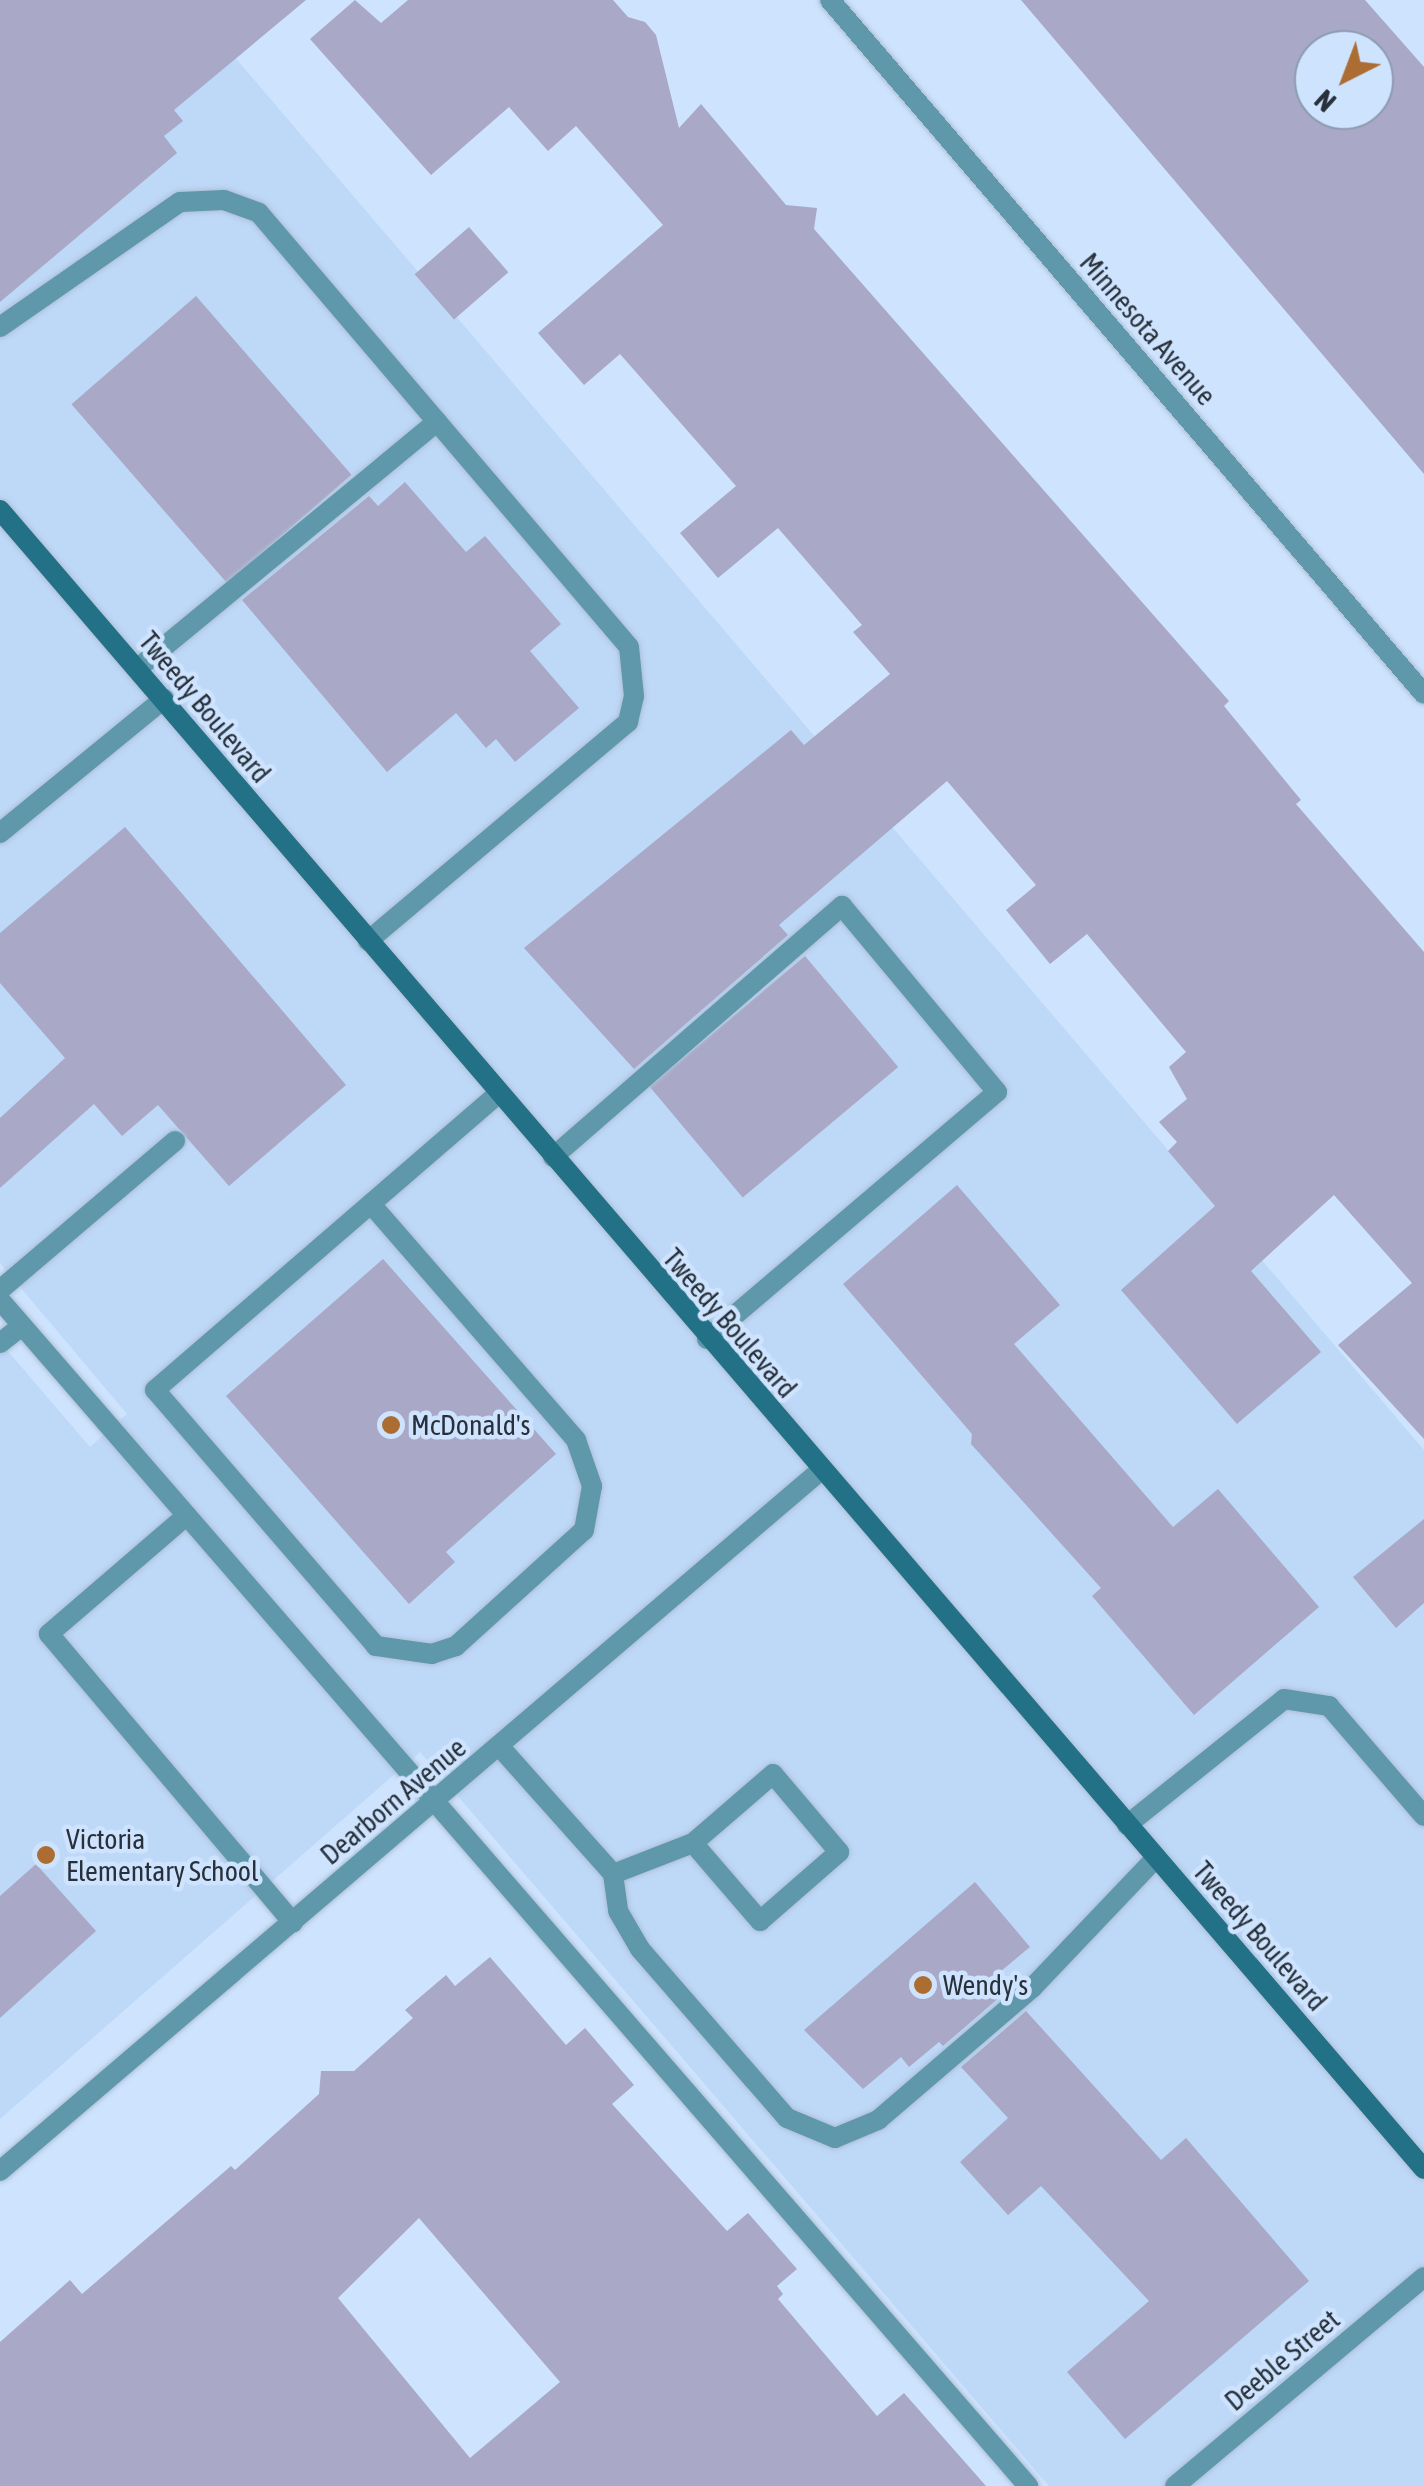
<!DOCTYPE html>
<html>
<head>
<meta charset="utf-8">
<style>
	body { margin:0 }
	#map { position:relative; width:1424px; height:2486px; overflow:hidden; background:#cee3fd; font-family:"Asap Condensed",sans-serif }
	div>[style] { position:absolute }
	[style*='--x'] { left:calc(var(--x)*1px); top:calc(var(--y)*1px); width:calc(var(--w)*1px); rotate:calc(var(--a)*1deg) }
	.built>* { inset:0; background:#bed8f8 }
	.building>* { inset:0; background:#a9a8c6; transform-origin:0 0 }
	.roads { filter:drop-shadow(0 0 2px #adbfd6) drop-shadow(0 0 2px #adbfd6) }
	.service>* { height:20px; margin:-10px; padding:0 10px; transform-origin:10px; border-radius:10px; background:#5e98aa }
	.minor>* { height:20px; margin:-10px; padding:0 10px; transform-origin:10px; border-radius:10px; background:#5e98aa }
	.secondary>* { height:20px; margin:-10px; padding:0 10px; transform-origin:10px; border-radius:10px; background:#237187 }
	.dots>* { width:28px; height:28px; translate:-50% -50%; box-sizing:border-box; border:5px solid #cee3fd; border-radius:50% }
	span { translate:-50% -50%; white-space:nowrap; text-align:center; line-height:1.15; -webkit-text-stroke:9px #cee3fd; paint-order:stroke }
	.street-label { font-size:28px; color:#28313b }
	.poi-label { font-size:28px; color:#28313b }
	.left { translate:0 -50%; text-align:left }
	.north { position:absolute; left:1294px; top:30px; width:100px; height:100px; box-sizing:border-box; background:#cee3fd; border:2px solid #8c9caf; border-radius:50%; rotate:222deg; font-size:28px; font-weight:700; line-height:40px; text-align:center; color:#28313b }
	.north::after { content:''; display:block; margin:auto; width:35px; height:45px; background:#ac6d33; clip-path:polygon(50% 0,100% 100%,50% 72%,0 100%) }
</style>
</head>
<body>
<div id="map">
	<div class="built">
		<div style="clip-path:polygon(0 0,186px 0,1424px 1450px,1424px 2486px,1049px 2486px,420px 1752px,0 2119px,0 1342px,90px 1447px,127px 1414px,0 1263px)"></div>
	</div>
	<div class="building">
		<div style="clip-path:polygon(0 0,306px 0,174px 110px,183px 121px,164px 136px,177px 153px,0 302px)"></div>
		<div style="clip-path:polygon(355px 0,381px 23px,408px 0,613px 0,628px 17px,645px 22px,656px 35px,679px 128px,701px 104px,786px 205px,817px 208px,814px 229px,1229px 701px,1224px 706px,1301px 800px,1296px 804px,1424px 952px,1424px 1439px,1338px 1345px,1412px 1283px,1334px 1195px,1251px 1271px,1321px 1352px,1237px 1424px,1121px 1290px,1215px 1206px,1168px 1151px,1177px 1142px,1159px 1122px,1187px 1099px,1169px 1067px,1186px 1052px,1087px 934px,1050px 964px,1006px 910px,1036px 885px,947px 781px,779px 925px,788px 935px,634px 1069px,524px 948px,791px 730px,804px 745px,890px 674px,853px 632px,862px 625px,778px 528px,718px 578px,680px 533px,736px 486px,620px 354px,584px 385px,538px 333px,663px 225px,576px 126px,548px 151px,509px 107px,431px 175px,310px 39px)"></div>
		<div style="clip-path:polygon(evenodd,1021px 0,1365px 0,1424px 67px,1424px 474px,1021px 0,1314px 50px,1374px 50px,1374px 110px,1314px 110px,1314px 50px)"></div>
		<div style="left:469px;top:227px;width:60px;height:72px;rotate:49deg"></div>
		<div style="left:196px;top:296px;width:237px;height:165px;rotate:49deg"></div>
		<div style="clip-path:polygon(405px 482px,466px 552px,485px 536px,561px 624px,530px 651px,579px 708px,515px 762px,496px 739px,486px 748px,456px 713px,387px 772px,242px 600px,369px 496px,378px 506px)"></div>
		<div style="clip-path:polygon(125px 827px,346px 1085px,229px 1186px,158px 1105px,122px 1136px,94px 1104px,0 1188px,0 1118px,65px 1058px,0 983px,0 933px)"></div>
		<div style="left:805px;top:956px;width:145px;height:203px;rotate:50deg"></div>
		<div style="clip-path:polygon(957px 1185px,1060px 1305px,1014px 1344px,1173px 1527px,1218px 1489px,1319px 1607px,1194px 1715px,1092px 1596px,1101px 1588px,971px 1444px,972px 1434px,843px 1284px)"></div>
		<div style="clip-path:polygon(383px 1259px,556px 1454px,446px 1552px,455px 1562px,409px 1604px,226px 1396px)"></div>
		<div style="clip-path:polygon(1424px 1519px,1424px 1603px,1396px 1628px,1353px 1577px)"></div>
		<div style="clip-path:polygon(36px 1864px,96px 1931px,0 2018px,0 1896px)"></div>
		<div style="clip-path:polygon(975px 1882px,1030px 1947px,995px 1976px,1008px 1990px,943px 2046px,939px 2042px,909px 2067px,901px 2057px,863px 2089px,804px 2030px)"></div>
		<div style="clip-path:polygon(evenodd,490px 1957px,566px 2045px,585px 2028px,634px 2085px,612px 2104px,727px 2231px,748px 2213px,797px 2269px,777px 2286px,783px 2294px,778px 2299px,877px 2416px,904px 2393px,986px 2486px,0 2486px,0 2342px,70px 2280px,82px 2294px,231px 2166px,235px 2170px,319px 2094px,321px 2071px,354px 2071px,413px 2018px,405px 2010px,446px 1975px,455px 1986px,490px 1957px,419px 2218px,560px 2382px,470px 2458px,338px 2298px,419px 2218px)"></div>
		<div style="clip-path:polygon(1026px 2011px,1161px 2160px,1186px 2138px,1309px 2281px,1125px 2439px,1067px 2372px,1149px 2301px,1041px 2186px,1008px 2215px,960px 2162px,1008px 2118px,961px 2067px)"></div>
	</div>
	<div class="roads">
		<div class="service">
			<div style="--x:0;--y:327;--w:219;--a:-34.8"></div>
			<div style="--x:180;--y:202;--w:44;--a:-2.6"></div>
			<div style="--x:224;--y:200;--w:37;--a:20"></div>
			<div style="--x:259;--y:213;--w:570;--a:49.55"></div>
			<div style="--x:629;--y:647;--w:49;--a:84.2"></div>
			<div style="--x:634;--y:696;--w:27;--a:103"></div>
			<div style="--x:628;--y:722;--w:340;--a:139.9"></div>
			<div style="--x:137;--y:669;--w:389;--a:-39.5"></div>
			<div style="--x:553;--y:1157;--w:383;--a:-41"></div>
			<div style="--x:842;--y:906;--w:242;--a:50.2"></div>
			<div style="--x:997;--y:1092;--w:381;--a:139.6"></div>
			<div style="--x:371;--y:1204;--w:313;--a:49"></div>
			<div style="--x:576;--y:1440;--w:49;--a:70.8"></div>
			<div style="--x:592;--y:1486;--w:45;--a:100.3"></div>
			<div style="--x:584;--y:1530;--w:173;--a:137.8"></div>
			<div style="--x:456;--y:1646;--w:25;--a:162"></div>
			<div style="--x:432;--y:1654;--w:57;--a:-171.9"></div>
			<div style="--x:376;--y:1646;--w:338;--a:-130.8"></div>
			<div style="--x:155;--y:1390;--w:454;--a:-40.8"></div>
			<div style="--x:0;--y:1290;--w:230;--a:-40.4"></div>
			<div style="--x:0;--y:1300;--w:1570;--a:49.08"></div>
			<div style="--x:0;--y:1343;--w:28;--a:-38"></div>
			<div style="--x:186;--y:1516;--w:181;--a:139.3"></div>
			<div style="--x:49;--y:1634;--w:378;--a:49.8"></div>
			<div style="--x:500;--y:1747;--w:170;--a:48.3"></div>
			<div style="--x:613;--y:1874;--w:86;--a:-21.2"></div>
			<div style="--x:693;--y:1843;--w:103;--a:49.3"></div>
			<div style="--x:760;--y:1921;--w:105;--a:-41.1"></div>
			<div style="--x:839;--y:1852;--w:102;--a:-130.2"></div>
			<div style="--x:773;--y:1774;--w:106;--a:139.2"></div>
			<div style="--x:1127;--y:1825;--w:201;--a:-38.7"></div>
			<div style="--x:1284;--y:1699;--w:46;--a:8.8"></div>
			<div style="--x:1329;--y:1706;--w:145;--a:49.2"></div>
			<div style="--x:613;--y:1874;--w:37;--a:82"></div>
			<div style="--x:618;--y:1911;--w:44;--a:59.9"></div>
			<div style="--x:640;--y:1949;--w:224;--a:49"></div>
			<div style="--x:787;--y:2118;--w:52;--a:22.6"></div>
			<div style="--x:835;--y:2138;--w:47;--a:-22.7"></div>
			<div style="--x:878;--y:2120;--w:203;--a:-40.6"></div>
			<div style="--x:1032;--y:1988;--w:180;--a:-46.4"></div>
		</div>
		<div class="minor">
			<div style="--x:830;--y:0;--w:913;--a:49.44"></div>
			<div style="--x:0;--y:833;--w:212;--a:-39.3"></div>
			<div style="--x:0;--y:2171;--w:1078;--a:-40.49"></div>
			<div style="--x:1175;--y:2486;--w:325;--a:-40"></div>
		</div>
		<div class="secondary">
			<div style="--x:0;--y:510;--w:2186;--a:49.36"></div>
		</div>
	</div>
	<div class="dots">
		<div style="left:391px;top:1425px;background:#ac6d33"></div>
		<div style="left:46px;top:1855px;background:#ac6d33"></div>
		<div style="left:923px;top:1985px;background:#ac6d33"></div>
	</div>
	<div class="street-label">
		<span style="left:1148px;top:329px;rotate:49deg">Minnesota Avenue</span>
		<span style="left:205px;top:707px;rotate:50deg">Tweedy Boulevard</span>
		<span style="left:730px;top:1323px;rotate:49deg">Tweedy Boulevard</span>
		<span style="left:393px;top:1801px;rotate:-40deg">Dearborn Avenue</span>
		<span style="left:1260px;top:1936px;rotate:49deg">Tweedy Boulevard</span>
		<span style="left:1282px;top:2360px;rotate:-40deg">Deeble Street</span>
	</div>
	<div class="poi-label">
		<span class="left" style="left:411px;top:1425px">McDonald's</span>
		<span class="left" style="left:66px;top:1855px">Victoria<br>Elementary School</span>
		<span class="left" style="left:943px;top:1985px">Wendy's</span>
	</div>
	<div class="north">N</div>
</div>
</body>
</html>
